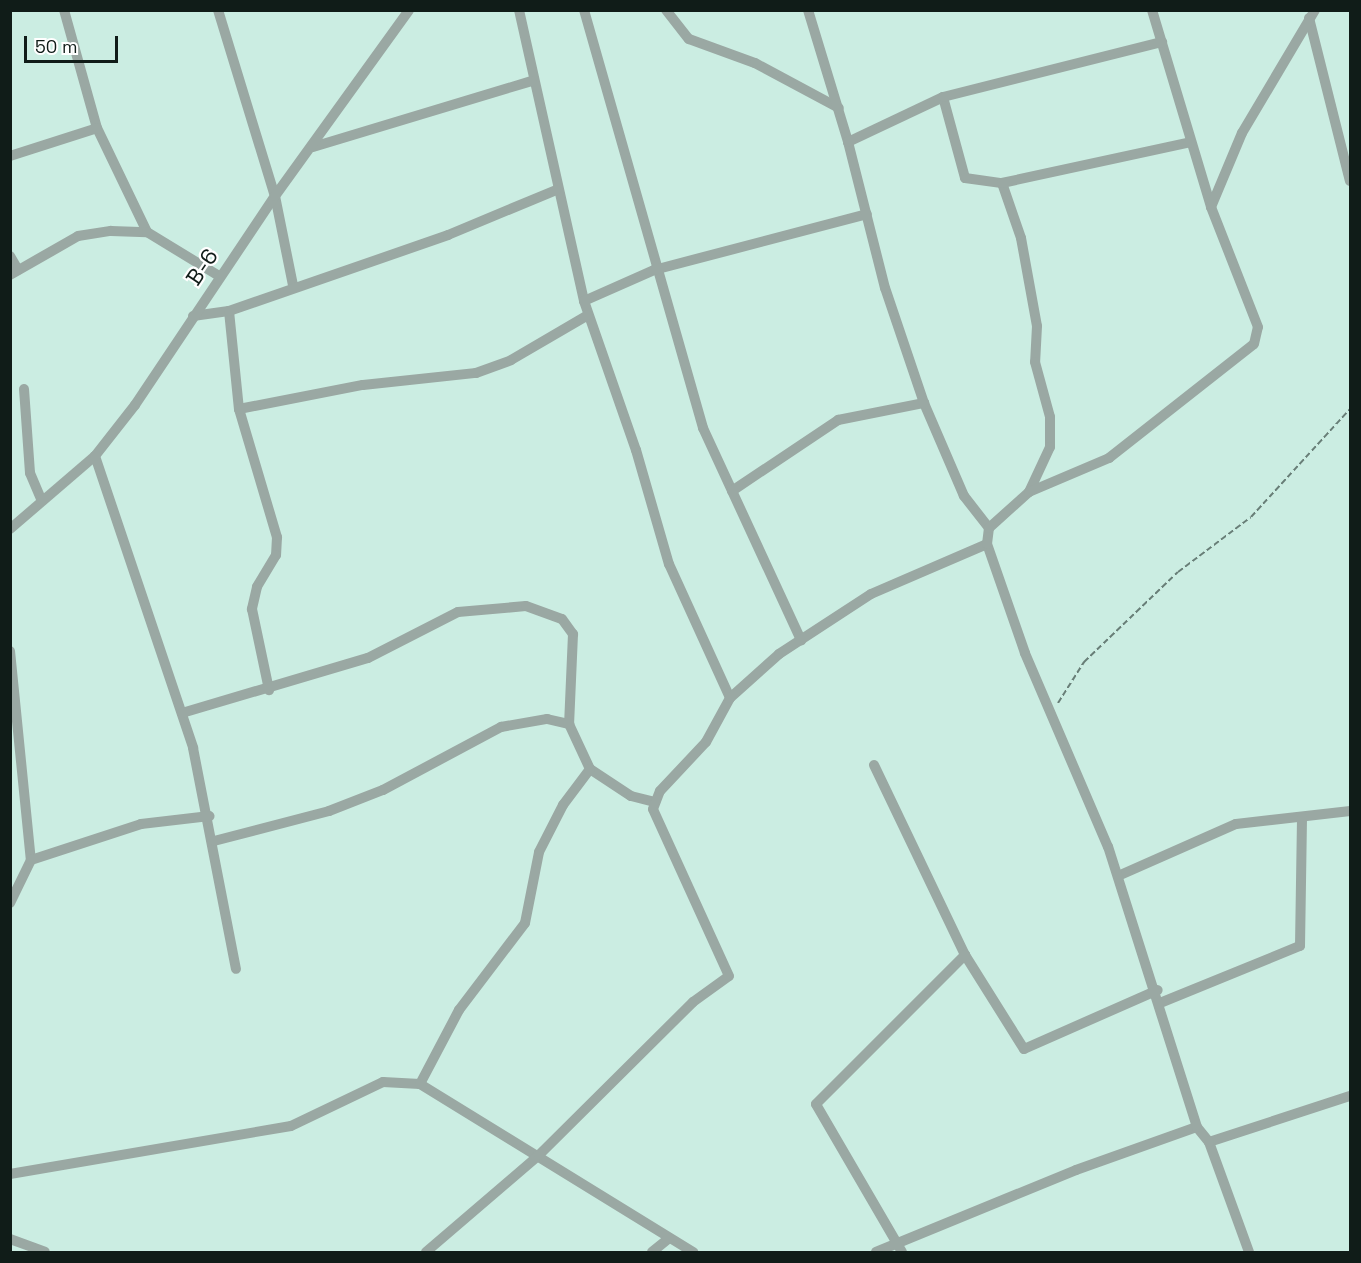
<!DOCTYPE html>
<html>
<head>
<meta charset="utf-8">
<style>
	body { margin:0 }
	#map { position:relative; width:1361px; height:1263px; overflow:hidden; background:#cbede2; font-family:"Space Grotesk",sans-serif }
	div>[style] { position:absolute }
	[style*='--x'] { left:calc(var(--x)*1px); top:calc(var(--y)*1px); width:calc(var(--w)*1px); rotate:calc(var(--a)*1deg) }
	.path>* { height:2px; margin-top:-1px; transform-origin:0; background:repeating-linear-gradient(90deg,#687e77 0 6px,transparent 0 9px) }
	.street>* { height:10px; margin:-5px; padding:0 5px; transform-origin:5px; border-radius:5px; background:#9aa8a3 }
	span { translate:-50% -50%; white-space:nowrap; text-align:center; line-height:1.15; -webkit-text-stroke:4.5px #fff; paint-order:stroke }
	.street-label { font-size:22px; color:#101c18 }
	.frame { position:absolute; inset:0; border:12px solid #101c18; pointer-events:none }
	.scale { position:absolute; left:24px; top:36px; width:94px; height:27px; box-sizing:border-box; border:3px solid #101c18; border-top:0; padding-left:8px; font-size:18px; line-height:21px; white-space:nowrap; color:#101c18; -webkit-text-stroke:4px #fff; paint-order:stroke }
</style>
</head>
<body>
<div id="map">
	<div class="path">
		<div style="--x:1058;--y:703;--w:49;--a:-57.6"></div>
		<div style="--x:1084;--y:662;--w:130;--a:-43.8"></div>
		<div style="--x:1178;--y:572;--w:91;--a:-37"></div>
		<div style="--x:1251;--y:517;--w:147;--a:-47.5"></div>
	</div>
	<div class="street">
		<div style="--x:64;--y:10;--w:123;--a:74.4"></div>
		<div style="--x:97;--y:128;--w:115;--a:64.3"></div>
		<div style="--x:218;--y:10;--w:195;--a:73"></div>
		<div style="--x:275;--y:196;--w:91;--a:78.6"></div>
		<div style="--x:519;--y:10;--w:298;--a:77.4"></div>
		<div style="--x:584;--y:301;--w:158;--a:70.8"></div>
		<div style="--x:636;--y:450;--w:119;--a:73.9"></div>
		<div style="--x:669;--y:564;--w:147;--a:65.5"></div>
		<div style="--x:584;--y:10;--w:435;--a:74.1"></div>
		<div style="--x:703;--y:428;--w:234;--a:65.2"></div>
		<div style="--x:666;--y:10;--w:37;--a:52"></div>
		<div style="--x:689;--y:39;--w:70;--a:20"></div>
		<div style="--x:755;--y:63;--w:95;--a:28.2"></div>
		<div style="--x:808;--y:10;--w:138;--a:73.1"></div>
		<div style="--x:1152;--y:10;--w:206;--a:73.3"></div>
		<div style="--x:1309;--y:18;--w:168;--a:75.9"></div>
		<div style="--x:943;--y:97;--w:84;--a:74.8"></div>
		<div style="--x:965;--y:178;--w:37;--a:8"></div>
		<div style="--x:1002;--y:183;--w:58;--a:70.9"></div>
		<div style="--x:1021;--y:238;--w:89;--a:79.7"></div>
		<div style="--x:1037;--y:326;--w:36;--a:93"></div>
		<div style="--x:1035;--y:362;--w:57;--a:74.7"></div>
		<div style="--x:1050;--y:417;--w:30;--a:90"></div>
		<div style="--x:1050;--y:447;--w:50;--a:115"></div>
		<div style="--x:313;--y:147;--w:228;--a:-16.8"></div>
		<div style="--x:10;--y:156;--w:91;--a:-17.8"></div>
		<div style="--x:1002;--y:183;--w:193;--a:-12.2"></div>
		<div style="--x:10;--y:256;--w:16;--a:60"></div>
		<div style="--x:10;--y:275;--w:78;--a:-29.8"></div>
		<div style="--x:78;--y:236;--w:33;--a:-9"></div>
		<div style="--x:111;--y:231;--w:36;--a:2"></div>
		<div style="--x:147;--y:232;--w:84;--a:31.4"></div>
		<div style="--x:584;--y:301;--w:77;--a:-23.9"></div>
		<div style="--x:654;--y:270;--w:220;--a:-14.7"></div>
		<div style="--x:229;--y:311;--w:99;--a:84.2"></div>
		<div style="--x:239;--y:409;--w:134;--a:73.5"></div>
		<div style="--x:277;--y:537;--w:18;--a:93"></div>
		<div style="--x:276;--y:555;--w:37;--a:121"></div>
		<div style="--x:257;--y:587;--w:23;--a:103"></div>
		<div style="--x:252;--y:609;--w:83;--a:78.1"></div>
		<div style="--x:193;--y:316;--w:36;--a:-8"></div>
		<div style="--x:229;--y:311;--w:232;--a:-19.1"></div>
		<div style="--x:448;--y:235;--w:117;--a:-22.6"></div>
		<div style="--x:24;--y:389;--w:84;--a:85.9"></div>
		<div style="--x:30;--y:473;--w:30;--a:67"></div>
		<div style="--x:239;--y:409;--w:126;--a:-11"></div>
		<div style="--x:363;--y:385;--w:114;--a:-6.1"></div>
		<div style="--x:476;--y:373;--w:37;--a:-20"></div>
		<div style="--x:511;--y:360;--w:89;--a:-30.3"></div>
		<div style="--x:95;--y:456;--w:308;--a:71.4"></div>
		<div style="--x:193;--y:748;--w:225;--a:79"></div>
		<div style="--x:732;--y:491;--w:128;--a:-33.8"></div>
		<div style="--x:838;--y:420;--w:88;--a:-11.2"></div>
		<div style="--x:989;--y:528;--w:41;--a:-128"></div>
		<div style="--x:964;--y:496;--w:101;--a:-113.3"></div>
		<div style="--x:924;--y:403;--w:121;--a:-108.7"></div>
		<div style="--x:885;--y:288;--w:151;--a:-104.2"></div>
		<div style="--x:848;--y:142;--w:105;--a:-25.3"></div>
		<div style="--x:943;--y:97;--w:226;--a:-14.1"></div>
		<div style="--x:10;--y:529;--w:112;--a:-40.7"></div>
		<div style="--x:95;--y:456;--w:65;--a:-51.9"></div>
		<div style="--x:135;--y:405;--w:252;--a:-56.2"></div>
		<div style="--x:275;--y:196;--w:229;--a:-54.2"></div>
		<div style="--x:10;--y:651;--w:210;--a:84.3"></div>
		<div style="--x:182;--y:713;--w:194;--a:-16.5"></div>
		<div style="--x:368;--y:658;--w:101;--a:-27.1"></div>
		<div style="--x:458;--y:612;--w:68;--a:-5"></div>
		<div style="--x:526;--y:606;--w:38;--a:20"></div>
		<div style="--x:562;--y:619;--w:19;--a:54"></div>
		<div style="--x:573;--y:634;--w:90;--a:92.5"></div>
		<div style="--x:569;--y:724;--w:50;--a:65"></div>
		<div style="--x:590;--y:769;--w:49;--a:33.4"></div>
		<div style="--x:631;--y:796;--w:25;--a:14"></div>
		<div style="--x:874;--y:765;--w:211;--a:64.4"></div>
		<div style="--x:965;--y:955;--w:111;--a:57.9"></div>
		<div style="--x:1024;--y:1049;--w:146;--a:-23.8"></div>
		<div style="--x:214;--y:841;--w:119;--a:-14.6"></div>
		<div style="--x:329;--y:811;--w:58;--a:-21.3"></div>
		<div style="--x:383;--y:790;--w:134;--a:-28.1"></div>
		<div style="--x:501;--y:727;--w:47;--a:-9.9"></div>
		<div style="--x:547;--y:719;--w:23;--a:13"></div>
		<div style="--x:1118;--y:876;--w:129;--a:-23.8"></div>
		<div style="--x:1236;--y:824;--w:115;--a:-6.5"></div>
		<div style="--x:10;--y:903;--w:48;--a:-64"></div>
		<div style="--x:31;--y:860;--w:116;--a:-18.1"></div>
		<div style="--x:141;--y:824;--w:69;--a:-6.6"></div>
		<div style="--x:1160;--y:1003;--w:151;--a:-22.2"></div>
		<div style="--x:1300;--y:946;--w:128;--a:-89.1"></div>
		<div style="--x:420;--y:1084;--w:84;--a:-62.2"></div>
		<div style="--x:459;--y:1010;--w:109;--a:-52.8"></div>
		<div style="--x:525;--y:923;--w:72;--a:-78.8"></div>
		<div style="--x:539;--y:852;--w:53;--a:-62.9"></div>
		<div style="--x:563;--y:805;--w:45;--a:-53.1"></div>
		<div style="--x:1209;--y:1142;--w:148;--a:-18.1"></div>
		<div style="--x:10;--y:1174;--w:285;--a:-9.7"></div>
		<div style="--x:291;--y:1126;--w:102;--a:-25.6"></div>
		<div style="--x:383;--y:1082;--w:37;--a:3"></div>
		<div style="--x:420;--y:1084;--w:321;--a:31.6"></div>
		<div style="--x:10;--y:1239;--w:37;--a:20"></div>
		<div style="--x:426;--y:1252;--w:149;--a:-40.6"></div>
		<div style="--x:539;--y:1155;--w:217;--a:-44.8"></div>
		<div style="--x:693;--y:1002;--w:44;--a:-35.8"></div>
		<div style="--x:729;--y:976;--w:183;--a:-114.5"></div>
		<div style="--x:653;--y:809;--w:19;--a:-69"></div>
		<div style="--x:660;--y:791;--w:67;--a:-46.8"></div>
		<div style="--x:706;--y:742;--w:50;--a:-61.4"></div>
		<div style="--x:730;--y:698;--w:66;--a:-41.9"></div>
		<div style="--x:779;--y:654;--w:110;--a:-33.1"></div>
		<div style="--x:871;--y:594;--w:126;--a:-23.3"></div>
		<div style="--x:652;--y:1252;--w:22;--a:-39"></div>
		<div style="--x:876;--y:1252;--w:216;--a:-22.3"></div>
		<div style="--x:1076;--y:1170;--w:128;--a:-19.6"></div>
		<div style="--x:902;--y:1252;--w:171;--a:-120.2"></div>
		<div style="--x:816;--y:1104;--w:211;--a:-45"></div>
		<div style="--x:1249;--y:1252;--w:117;--a:-110"></div>
		<div style="--x:1209;--y:1142;--w:19;--a:-129"></div>
		<div style="--x:1197;--y:1127;--w:294;--a:-107.6"></div>
		<div style="--x:1108;--y:847;--w:211;--a:-113.2"></div>
		<div style="--x:1025;--y:653;--w:115;--a:-109.2"></div>
		<div style="--x:987;--y:544;--w:16;--a:-83"></div>
		<div style="--x:989;--y:528;--w:54;--a:-42"></div>
		<div style="--x:1029;--y:492;--w:87;--a:-23"></div>
		<div style="--x:1109;--y:458;--w:184;--a:-38.2"></div>
		<div style="--x:1254;--y:344;--w:17;--a:-77"></div>
		<div style="--x:1258;--y:327;--w:129;--a:-111.4"></div>
		<div style="--x:1211;--y:207;--w:80;--a:-67.3"></div>
		<div style="--x:1242;--y:133;--w:143;--a:-59.3"></div>
	</div>
	<div class="street-label">
		<span style="left:202px;top:267px;rotate:-56deg">B-6</span>
	</div>
	<div class="frame"></div>
	<div class="scale">50 m</div>
</div>
</body>
</html>
